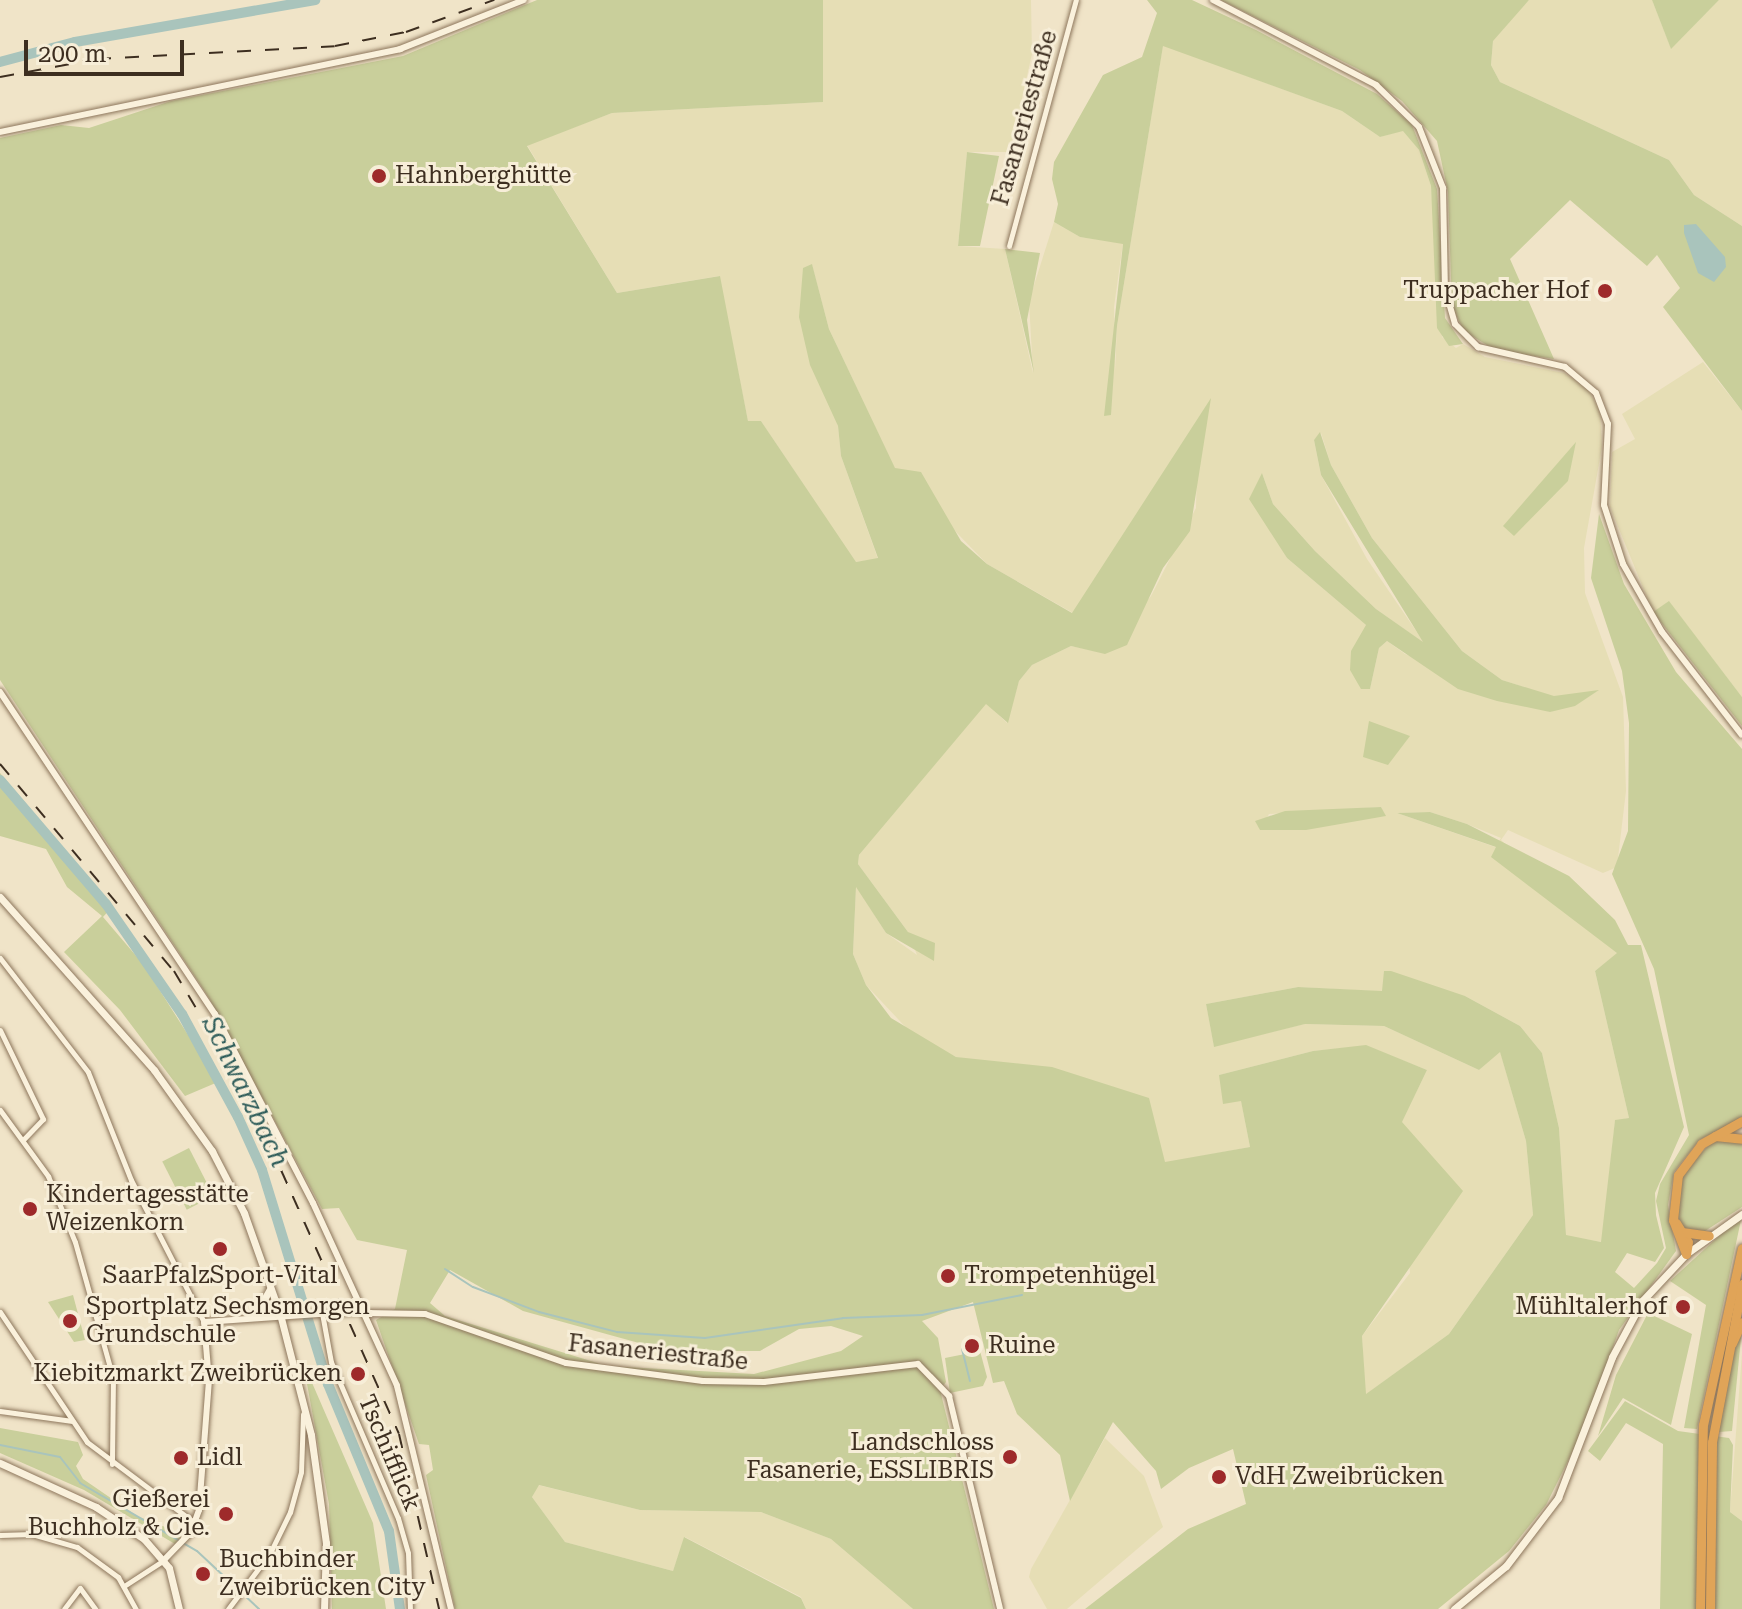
<!DOCTYPE html>
<html>
<head>
<meta charset="utf-8">
<style>
	body { margin:0 }
	#map { position:relative; width:1742px; height:1609px; overflow:hidden; background:#f0e4c8; font-family:"Roboto Serif",serif }
	div>[style] { position:absolute }
	[style*='--x'] { left:calc(var(--x)*1px); top:calc(var(--y)*1px); width:calc(var(--w)*1px); rotate:calc(var(--a)*1deg) }
	.farmland>* { inset:0; background:#e6deb5 }
	.green>* { inset:0; background:#c9cf9b; transform-origin:0 0 }
	.water>* { inset:0; background:#a9c4bc }
	.stream>* { height:2px; margin:-1px; padding:0 1px; transform-origin:1px; border-radius:1px; background:#a9c4bc }
	.river>* { height:10px; margin:-5px; padding:0 5px; transform-origin:5px; border-radius:5px; background:#a9c4bc }
	.roads { filter:drop-shadow(0 0 2px #8d765c) drop-shadow(0 0 2px #8d765c) }
	.minor>* { height:5px; margin:-2.5px; padding:0 2.5px; transform-origin:2.5px; border-radius:2.5px; background:#faf1dc }
	.tertiary>* { height:6px; margin:-3px; padding:0 3px; transform-origin:3px; border-radius:3px; background:#faf1dc }
	.secondary>* { height:7px; margin:-3.5px; padding:0 3.5px; transform-origin:3.5px; border-radius:3.5px; background:#faf1dc }
	.motorway>* { height:9px; margin:-4.5px; padding:0 4.5px; transform-origin:4.5px; border-radius:4.5px; background:#e0a458 }
	.rail>* { height:2px; margin-top:-1px; transform-origin:0; background:repeating-linear-gradient(90deg,#3d2e20 0 14px,transparent 0 28px) }
	.dots>* { width:22px; height:22px; translate:-50% -50%; box-sizing:border-box; border:4px solid #f7eed8; border-radius:50% }
	span { translate:-50% -50%; white-space:nowrap; text-align:center; line-height:1.15; -webkit-text-stroke:6px #f7eed8; paint-order:stroke }
	.street-label { font-size:24px; color:#3d2e20 }
	.poi-label { font-size:24px; color:#3d2e20 }
	.left { translate:0 -50%; text-align:left }
	.right { translate:-100% -50%; text-align:right }
	.water-label { font-size:26px; color:#2f5d5a; font-style:italic }
	.scale { position:absolute; left:24px; top:40px; width:160px; height:36px; box-sizing:border-box; border:4px solid #3d2e20; border-top:0; padding-left:10px; font-size:24px; line-height:28px; white-space:nowrap; color:#3d2e20; -webkit-text-stroke:6px #f7eed8; paint-order:stroke }
</style>
</head>
<body>
<div id="map">
	<div class="farmland">
		<div style="clip-path:polygon(evenodd,823px 0,1031px 0,1032px 54px,1010px 152px,967px 152px,958px 246px,1005px 249px,1033px 373px,1029px 301px,1054px 222px,1080px 237px,1123px 243px,1114px 307px,1115px 371px,1117px 326px,1163px 45px,1342px 111px,1380px 137px,1403px 130px,1419px 150px,1431px 186px,1442px 337px,1456px 348px,1463px 344px,1485px 357px,1564px 373px,1587px 388px,1600px 411px,1602px 447px,1584px 548px,1585px 593px,1623px 697px,1626px 791px,1618px 858px,1615px 868px,1603px 873px,1508px 830px,1501px 840px,1618px 953px,1595px 971px,1629px 1118px,1615px 1121px,1602px 1242px,1566px 1236px,1559px 1128px,1542px 1053px,1520px 1026px,1465px 996px,1298px 987px,1206px 1004px,1214px 1046px,1304px 1024px,1384px 1026px,1479px 1070px,1500px 1051px,1526px 1141px,1533px 1215px,1449px 1334px,1365px 1395px,1362px 1336px,1410px 1273px,1402px 1121px,1427px 1070px,1366px 1046px,1313px 1051px,1219px 1075px,1241px 1100px,1250px 1147px,1165px 1163px,993px 1064px,956px 1057px,913px 1035px,866px 985px,853px 954px,856px 886px,886px 933px,917px 955px,908px 932px,858px 864px,859px 855px,986px 703px,1007px 723px,1019px 681px,1032px 665px,1071px 646px,1105px 653px,1151px 596px,1196px 508px,1197px 461px,1210px 401px,1073px 613px,987px 564px,895px 469px,829px 329px,812px 265px,801px 307px,838px 426px,841px 456px,878px 559px,855px 562px,761px 421px,748px 421px,719px 276px,617px 293px,527px 145px,612px 113px,822px 102px,823px 0,1321px 433px,1331px 465px,1372px 538px,1462px 651px,1502px 680px,1554px 697px,1597px 691px,1550px 712px,1405px 654px,1387px 641px,1379px 648px,1370px 689px,1366px 625px,1287px 558px,1269px 525px,1262px 473px,1273px 504px,1315px 551px,1376px 609px,1425px 644px,1367px 559px,1321px 475px,1314px 440px,1321px 433px,823px 0,1381px 807px,1385px 816px,1260px 830px,1269px 814px,1381px 807px,823px 0,1430px 812px,1467px 824px,1501px 838px,1495px 847px,1397px 813px,1430px 812px)"></div>
		<div style="clip-path:polygon(1529px 0,1652px 0,1671px 48px,1719px 0,1742px 0,1742px 226px,1694px 195px,1669px 160px,1500px 82px,1491px 65px,1493px 40px)"></div>
		<div style="clip-path:polygon(1703px 362px,1742px 411px,1742px 697px,1669px 602px,1653px 612px,1610px 507px,1612px 452px,1635px 439px,1622px 414px)"></div>
		<div style="clip-path:polygon(1742px 1353px,1742px 1521px,1730px 1512px)"></div>
		<div style="clip-path:polygon(1105px 1438px,1144px 1476px,1163px 1527px,1067px 1609px,1047px 1609px,1029px 1577px,1031px 1569px)"></div>
		<div style="clip-path:polygon(538px 1485px,640px 1510px,761px 1512px,831px 1539px,913px 1609px,806px 1609px,801px 1597px,685px 1537px,673px 1571px,565px 1542px,532px 1497px)"></div>
	</div>
	<div class="green">
		<div style="clip-path:polygon(evenodd,537px 0,823px 0,823px 102px,612px 113px,527px 146px,617px 293px,720px 276px,748px 421px,761px 421px,856px 562px,878px 558px,841px 456px,838px 426px,810px 365px,799px 317px,803px 268px,812px 264px,829px 329px,895px 468px,921px 472px,961px 541px,987px 564px,1072px 613px,1211px 398px,1190px 531px,1163px 568px,1127px 645px,1105px 654px,1071px 646px,1032px 665px,1019px 681px,1008px 723px,986px 704px,859px 855px,858px 864px,908px 932px,935px 943px,934px 961px,886px 933px,856px 887px,853px 954px,866px 985px,891px 1018px,956px 1057px,1052px 1067px,1149px 1098px,1165px 1162px,1250px 1147px,1241px 1101px,1223px 1104px,1219px 1075px,1313px 1051px,1366px 1045px,1427px 1070px,1402px 1122px,1463px 1191px,1362px 1336px,1366px 1394px,1449px 1334px,1533px 1215px,1526px 1141px,1500px 1052px,1479px 1070px,1384px 1026px,1305px 1024px,1214px 1047px,1206px 1004px,1298px 987px,1382px 991px,1384px 971px,1391px 971px,1465px 996px,1520px 1026px,1542px 1053px,1559px 1128px,1566px 1235px,1601px 1242px,1615px 1120px,1629px 1118px,1595px 971px,1617px 953px,1491px 857px,1496px 847px,1397px 813px,1430px 812px,1467px 824px,1569px 876px,1615px 920px,1628px 945px,1641px 945px,1684px 1127px,1655px 1193px,1656px 1215px,1664px 1248px,1655px 1262px,1627px 1253px,1615px 1272px,1634px 1288px,1657px 1263px,1666px 1248px,1656px 1201px,1660px 1184px,1689px 1135px,1654px 969px,1612px 874px,1628px 831px,1629px 723px,1622px 671px,1591px 578px,1599px 514px,1624px 584px,1676px 672px,1742px 749px,1742px 1118px,1699px 1140px,1674px 1172px,1668px 1205px,1676px 1251px,1619px 1330px,1584px 1429px,1546px 1505px,1509px 1551px,1438px 1609px,1085px 1609px,1188px 1529px,1246px 1504px,1233px 1449px,1189px 1468px,1161px 1489px,1156px 1471px,1113px 1422px,1070px 1501px,1060px 1455px,1017px 1414px,1004px 1381px,993px 1383px,973px 1302px,922px 1321px,938px 1338px,946px 1382px,940px 1390px,994px 1609px,913px 1609px,831px 1539px,761px 1512px,640px 1510px,539px 1485px,532px 1497px,565px 1542px,673px 1571px,684px 1537px,801px 1598px,806px 1609px,455px 1609px,426px 1475px,433px 1470px,429px 1445px,419px 1444px,376px 1320px,395px 1309px,407px 1250px,357px 1240px,339px 1208px,322px 1209px,209px 998px,0 680px,0 138px,61px 125px,89px 128px,171px 101px,403px 56px,537px 0,450px 1270px,523px 1311px,668px 1351px,760px 1351px,799px 1329px,831px 1326px,863px 1336px,841px 1351px,754px 1374px,607px 1366px,445px 1316px,430px 1303px,450px 1270px)"></div>
		<div style="clip-path:polygon(1147px 0,1192px 0,1256px 30px,1377px 94px,1412px 125px,1437px 189px,1445px 318px,1463px 344px,1449px 346px,1437px 328px,1431px 186px,1419px 150px,1403px 131px,1380px 137px,1342px 111px,1163px 46px,1117px 326px,1111px 415px,1104px 416px,1123px 244px,1080px 237px,1054px 222px,1058px 204px,1052px 179px,1054px 162px,1103px 75px,1142px 57px,1157px 13px)"></div>
		<div style="clip-path:polygon(1221px 0,1529px 0,1493px 41px,1491px 65px,1500px 82px,1669px 160px,1694px 195px,1742px 226px,1742px 411px,1663px 307px,1680px 288px,1657px 255px,1647px 266px,1570px 200px,1510px 259px,1554px 359px,1495px 350px,1464px 331px,1452px 307px,1448px 192px,1437px 141px,1402px 101px,1360px 70px)"></div>
		<div style="clip-path:polygon(1652px 0,1719px 0,1671px 49px)"></div>
		<div style="clip-path:polygon(967px 152px,999px 156px,980px 246px,958px 246px)"></div>
		<div style="clip-path:polygon(1005px 249px,1040px 253px,1027px 320px,1034px 373px)"></div>
		<div style="clip-path:polygon(1320px 432px,1331px 465px,1372px 538px,1462px 651px,1502px 680px,1554px 696px,1599px 690px,1575px 706px,1550px 712px,1497px 701px,1458px 689px,1387px 641px,1379px 648px,1370px 689px,1361px 689px,1350px 670px,1351px 651px,1366px 625px,1287px 558px,1249px 499px,1262px 473px,1273px 504px,1315px 551px,1376px 609px,1423px 642px,1321px 475px,1314px 440px)"></div>
		<div style="clip-path:polygon(1576px 442px,1568px 481px,1514px 536px,1503px 526px)"></div>
		<div style="clip-path:polygon(1669px 601px,1742px 697px,1742px 726px,1653px 612px)"></div>
		<div style="clip-path:polygon(1369px 721px,1410px 736px,1388px 765px,1363px 757px)"></div>
		<div style="clip-path:polygon(0 773px,113px 906px,103px 917px,143px 964px,218px 1082px,185px 1096px,120px 1010px,64px 952px,102px 916px,67px 887px,46px 849px,0 836px)"></div>
		<div style="clip-path:polygon(1381px 807px,1386px 816px,1306px 830px,1260px 830px,1255px 821px,1285px 811px)"></div>
		<div style="clip-path:polygon(1715px 1139px,1742px 1141px,1742px 1207px,1702px 1233px,1686px 1231px,1677px 1215px,1682px 1173px)"></div>
		<div style="left:189px;top:1148px;width:54px;height:30px;rotate:63deg"></div>
		<div style="clip-path:polygon(1742px 1215px,1697px 1429px,1684px 1428px,1706px 1305px,1670px 1281px)"></div>
		<div style="clip-path:polygon(73px 1295px,85px 1340px,74px 1342px,48px 1302px)"></div>
		<div style="clip-path:polygon(1648px 1313px,1692px 1334px,1671px 1425px,1623px 1398px,1598px 1436px,1616px 1375px)"></div>
		<div style="clip-path:polygon(1742px 1327px,1732px 1431px,1719px 1432px,1731px 1361px)"></div>
		<div style="clip-path:polygon(980px 1351px,987px 1377px,983px 1386px,950px 1393px,945px 1358px)"></div>
		<div style="clip-path:polygon(303px 1362px,373px 1523px,386px 1609px,332px 1609px,329px 1504px)"></div>
		<div style="clip-path:polygon(1625px 1401px,1678px 1431px,1729px 1438px,1733px 1445px,1730px 1512px,1742px 1521px,1742px 1609px,1660px 1609px,1663px 1444px,1626px 1423px,1600px 1461px,1588px 1451px)"></div>
		<div style="clip-path:polygon(0 1428px,78px 1442px,83px 1455px,76px 1466px,83px 1479px,137px 1516px,183px 1534px,175px 1544px,84px 1490px,0 1453px)"></div>
	</div>
	<div class="water">
		<div style="clip-path:polygon(1696px 224px,1725px 257px,1726px 267px,1714px 282px,1698px 273px,1684px 233px,1684px 225px)"></div>
	</div>
	<div class="stream">
		<div style="--x:445;--y:1269;--w:33;--a:33"></div>
		<div style="--x:473;--y:1287;--w:71;--a:20.7"></div>
		<div style="--x:539;--y:1312;--w:81;--a:14.4"></div>
		<div style="--x:617;--y:1332;--w:88;--a:3.9"></div>
		<div style="--x:705;--y:1338;--w:139;--a:-8.2"></div>
		<div style="--x:843;--y:1318;--w:79;--a:-2.2"></div>
		<div style="--x:922;--y:1315;--w:102;--a:-11.3"></div>
		<div style="--x:962;--y:1349;--w:33;--a:76"></div>
		<div style="--x:0;--y:1445;--w:61;--a:11.3"></div>
		<div style="--x:60;--y:1457;--w:33;--a:52"></div>
		<div style="--x:80;--y:1483;--w:135;--a:30.2"></div>
		<div style="--x:197;--y:1551;--w:85;--a:43.1"></div>
	</div>
	<div class="river">
		<div style="--x:0;--y:62;--w:78;--a:-14.9"></div>
		<div style="--x:75;--y:42;--w:244;--a:-9.9"></div>
		<div style="--x:0;--y:780;--w:163;--a:49.5"></div>
		<div style="--x:106;--y:904;--w:134;--a:55.4"></div>
		<div style="--x:182;--y:1014;--w:117;--a:61.5"></div>
		<div style="--x:238;--y:1117;--w:58;--a:65.6"></div>
		<div style="--x:262;--y:1170;--w:224;--a:72.9"></div>
		<div style="--x:328;--y:1384;--w:159;--a:67.5"></div>
		<div style="--x:389;--y:1531;--w:79;--a:82"></div>
	</div>
	<div class="roads">
		<div class="minor">
			<div style="--x:1009;--y:246;--w:255;--a:-74.8"></div>
			<div style="--x:0;--y:958;--w:144;--a:52.3"></div>
			<div style="--x:88;--y:1072;--w:116;--a:68.3"></div>
			<div style="--x:131;--y:1180;--w:160;--a:62.8"></div>
			<div style="--x:0;--y:1030;--w:99;--a:64.2"></div>
			<div style="--x:43;--y:1119;--w:28;--a:134"></div>
			<div style="--x:0;--y:1110;--w:82;--a:54"></div>
			<div style="--x:48;--y:1176;--w:71;--a:67.8"></div>
			<div style="--x:75;--y:1242;--w:141;--a:74.4"></div>
			<div style="--x:113;--y:1378;--w:86;--a:90.7"></div>
			<div style="--x:0;--y:1312;--w:156;--a:56.2"></div>
			<div style="--x:87;--y:1442;--w:135;--a:36.9"></div>
			<div style="--x:322;--y:1313;--w:50;--a:79.6"></div>
			<div style="--x:331;--y:1362;--w:170;--a:66.8"></div>
			<div style="--x:398;--y:1518;--w:36;--a:74"></div>
			<div style="--x:408;--y:1553;--w:56;--a:88"></div>
			<div style="--x:0;--y:1411;--w:73;--a:7.9"></div>
			<div style="--x:0;--y:1535;--w:32;--a:-2"></div>
			<div style="--x:32;--y:1534;--w:47;--a:16.1"></div>
			<div style="--x:77;--y:1547;--w:51;--a:36.2"></div>
			<div style="--x:118;--y:1577;--w:37;--a:61"></div>
			<div style="--x:124;--y:1586;--w:48;--a:-33"></div>
			<div style="--x:64;--y:1609;--w:26;--a:-53"></div>
			<div style="--x:80;--y:1588;--w:26;--a:54"></div>
			<div style="--x:228;--y:1609;--w:70;--a:-53.1"></div>
			<div style="--x:270;--y:1553;--w:46;--a:-64"></div>
			<div style="--x:290;--y:1512;--w:41;--a:-74.6"></div>
			<div style="--x:301;--y:1472;--w:58;--a:-88"></div>
		</div>
		<div class="tertiary">
			<div style="--x:1213;--y:0;--w:184;--a:27.5"></div>
			<div style="--x:1376;--y:85;--w:60;--a:44.3"></div>
			<div style="--x:1419;--y:127;--w:66;--a:68.5"></div>
			<div style="--x:1443;--y:188;--w:101;--a:88.9"></div>
			<div style="--x:1445;--y:289;--w:36;--a:74"></div>
			<div style="--x:1455;--y:324;--w:33;--a:45"></div>
			<div style="--x:1478;--y:347;--w:89;--a:12.9"></div>
			<div style="--x:1565;--y:367;--w:40;--a:40"></div>
			<div style="--x:1596;--y:393;--w:33;--a:69"></div>
			<div style="--x:1608;--y:424;--w:81;--a:92.8"></div>
			<div style="--x:1604;--y:505;--w:62;--a:72.1"></div>
			<div style="--x:1623;--y:564;--w:78;--a:60.2"></div>
			<div style="--x:1662;--y:632;--w:130;--a:52.2"></div>
			<div style="--x:0;--y:132;--w:409;--a:-11.7"></div>
			<div style="--x:400;--y:49;--w:133;--a:-21.6"></div>
			<div style="--x:0;--y:692;--w:387;--a:56.3"></div>
			<div style="--x:215;--y:1014;--w:213;--a:62.6"></div>
			<div style="--x:313;--y:1203;--w:201;--a:65.3"></div>
			<div style="--x:397;--y:1386;--w:229;--a:76.4"></div>
			<div style="--x:365;--y:1313;--w:60;--a:1"></div>
			<div style="--x:425;--y:1314;--w:149;--a:19.2"></div>
			<div style="--x:566;--y:1363;--w:138;--a:7.5"></div>
			<div style="--x:703;--y:1381;--w:61;--a:0.9"></div>
			<div style="--x:764;--y:1382;--w:155;--a:-6.7"></div>
			<div style="--x:918;--y:1364;--w:45;--a:45.9"></div>
			<div style="--x:949;--y:1396;--w:219;--a:76.5"></div>
			<div style="--x:164;--y:1560;--w:39;--a:-46"></div>
			<div style="--x:191;--y:1532;--w:23;--a:-70"></div>
			<div style="--x:199;--y:1510;--w:129;--a:-85.6"></div>
			<div style="--x:209;--y:1381;--w:59;--a:-94.8"></div>
			<div style="--x:204;--y:1322;--w:158;--a:-4"></div>
		</div>
		<div class="secondary">
			<div style="--x:0;--y:897;--w:232;--a:48.3"></div>
			<div style="--x:154;--y:1070;--w:100;--a:54.4"></div>
			<div style="--x:212;--y:1151;--w:70;--a:62.7"></div>
			<div style="--x:244;--y:1213;--w:107;--a:70.4"></div>
			<div style="--x:280;--y:1314;--w:125;--a:75.6"></div>
			<div style="--x:311;--y:1435;--w:109;--a:82.1"></div>
			<div style="--x:326;--y:1543;--w:66;--a:91.7"></div>
			<div style="--x:255;--y:1315;--w:30;--a:-60"></div>
			<div style="--x:0;--y:1463;--w:106;--a:24.6"></div>
			<div style="--x:96;--y:1507;--w:58;--a:33.7"></div>
			<div style="--x:144;--y:1539;--w:38;--a:49"></div>
			<div style="--x:169;--y:1568;--w:42;--a:76.3"></div>
			<div style="--x:1454;--y:1609;--w:67;--a:-39.6"></div>
			<div style="--x:1506;--y:1566;--w:86;--a:-52.6"></div>
			<div style="--x:1558;--y:1498;--w:151;--a:-69"></div>
			<div style="--x:1612;--y:1357;--w:64;--a:-61.8"></div>
			<div style="--x:1642;--y:1301;--w:64;--a:-46.9"></div>
			<div style="--x:1686;--y:1254;--w:69;--a:-35.5"></div>
		</div>
		<div class="motorway">
			<div style="--x:1715;--y:1136;--w:27;--a:6"></div>
			<div style="--x:1676;--y:1223;--w:22;--a:58"></div>
			<div style="--x:1688;--y:1242;--w:12;--a:99"></div>
			<div style="--x:1682;--y:1232;--w:27;--a:8"></div>
			<div style="--x:1686;--y:1254;--w:36;--a:-111"></div>
			<div style="--x:1673;--y:1220;--w:45;--a:-83.7"></div>
			<div style="--x:1678;--y:1175;--w:39;--a:-53"></div>
			<div style="--x:1701;--y:1144;--w:47;--a:-29.3"></div>
			<div style="--x:1732;--y:1343;--w:23;--a:-65"></div>
			<div style="--x:1700;--y:1609;--w:184;--a:-89.1"></div>
			<div style="--x:1703;--y:1425;--w:181;--a:-77.6"></div>
			<div style="--x:1710;--y:1609;--w:167;--a:-89.3"></div>
			<div style="--x:1712;--y:1442;--w:161;--a:-79.2"></div>
		</div>
	</div>
	<div class="rail">
		<div style="--x:0;--y:77;--w:99;--a:-10.5"></div>
		<div style="--x:97;--y:59;--w:238;--a:-3.1"></div>
		<div style="--x:335;--y:46;--w:72;--a:-11.2"></div>
		<div style="--x:406;--y:32;--w:94;--a:-20"></div>
		<div style="--x:0;--y:764;--w:270;--a:50"></div>
		<div style="--x:174;--y:971;--w:143;--a:59.3"></div>
		<div style="--x:247;--y:1094;--w:372;--a:65.9"></div>
		<div style="--x:399;--y:1434;--w:180;--a:77.1"></div>
	</div>
	<div class="dots">
		<div style="left:379px;top:176px;background:#9e2a2b"></div>
		<div style="left:1605px;top:291px;background:#9e2a2b"></div>
		<div style="left:30px;top:1209px;background:#9e2a2b"></div>
		<div style="left:220px;top:1249px;background:#9e2a2b"></div>
		<div style="left:948px;top:1276px;background:#9e2a2b"></div>
		<div style="left:1683px;top:1307px;background:#9e2a2b"></div>
		<div style="left:70px;top:1321px;background:#9e2a2b"></div>
		<div style="left:972px;top:1346px;background:#9e2a2b"></div>
		<div style="left:358px;top:1374px;background:#9e2a2b"></div>
		<div style="left:1010px;top:1457px;background:#9e2a2b"></div>
		<div style="left:181px;top:1458px;background:#9e2a2b"></div>
		<div style="left:1219px;top:1477px;background:#9e2a2b"></div>
		<div style="left:226px;top:1514px;background:#9e2a2b"></div>
		<div style="left:203px;top:1574px;background:#9e2a2b"></div>
	</div>
	<div class="street-label">
		<span style="left:1025px;top:118px;rotate:-74deg">Fasaneriestraße</span>
		<span style="left:658px;top:1353px;rotate:6deg">Fasaneriestraße</span>
		<span style="left:389px;top:1453px;rotate:67deg">Tschifflick</span>
	</div>
	<div class="poi-label">
		<span class="left" style="left:395px;top:176px">Hahnberghütte</span>
		<span class="right" style="left:1589px;top:291px">Truppacher Hof</span>
		<span class="left" style="left:46px;top:1209px">Kindertagesstätte<br>Weizenkorn</span>
		<span style="left:220px;top:1276px">SaarPfalzSport-Vital</span>
		<span class="left" style="left:964px;top:1276px">Trompetenhügel</span>
		<span class="left" style="left:86px;top:1321px">Sportplatz Sechsmorgen<br>Grundschule</span>
		<span class="right" style="left:1667px;top:1307px">Mühltalerhof</span>
		<span class="left" style="left:988px;top:1346px">Ruine</span>
		<span class="right" style="left:342px;top:1374px">Kiebitzmarkt Zweibrücken</span>
		<span class="right" style="left:994px;top:1457px">Landschloss<br>Fasanerie, ESSLIBRIS</span>
		<span class="left" style="left:197px;top:1458px">Lidl</span>
		<span class="left" style="left:1235px;top:1477px">VdH Zweibrücken</span>
		<span class="right" style="left:210px;top:1514px">Gießerei<br>Buchholz &amp; Cie.</span>
		<span class="left" style="left:219px;top:1574px">Buchbinder<br>Zweibrücken City</span>
	</div>
	<div class="water-label">
		<span style="left:245px;top:1092px;rotate:64deg">Schwarzbach</span>
	</div>
	<div class="scale">200 m</div>
</div>
</body>
</html>
